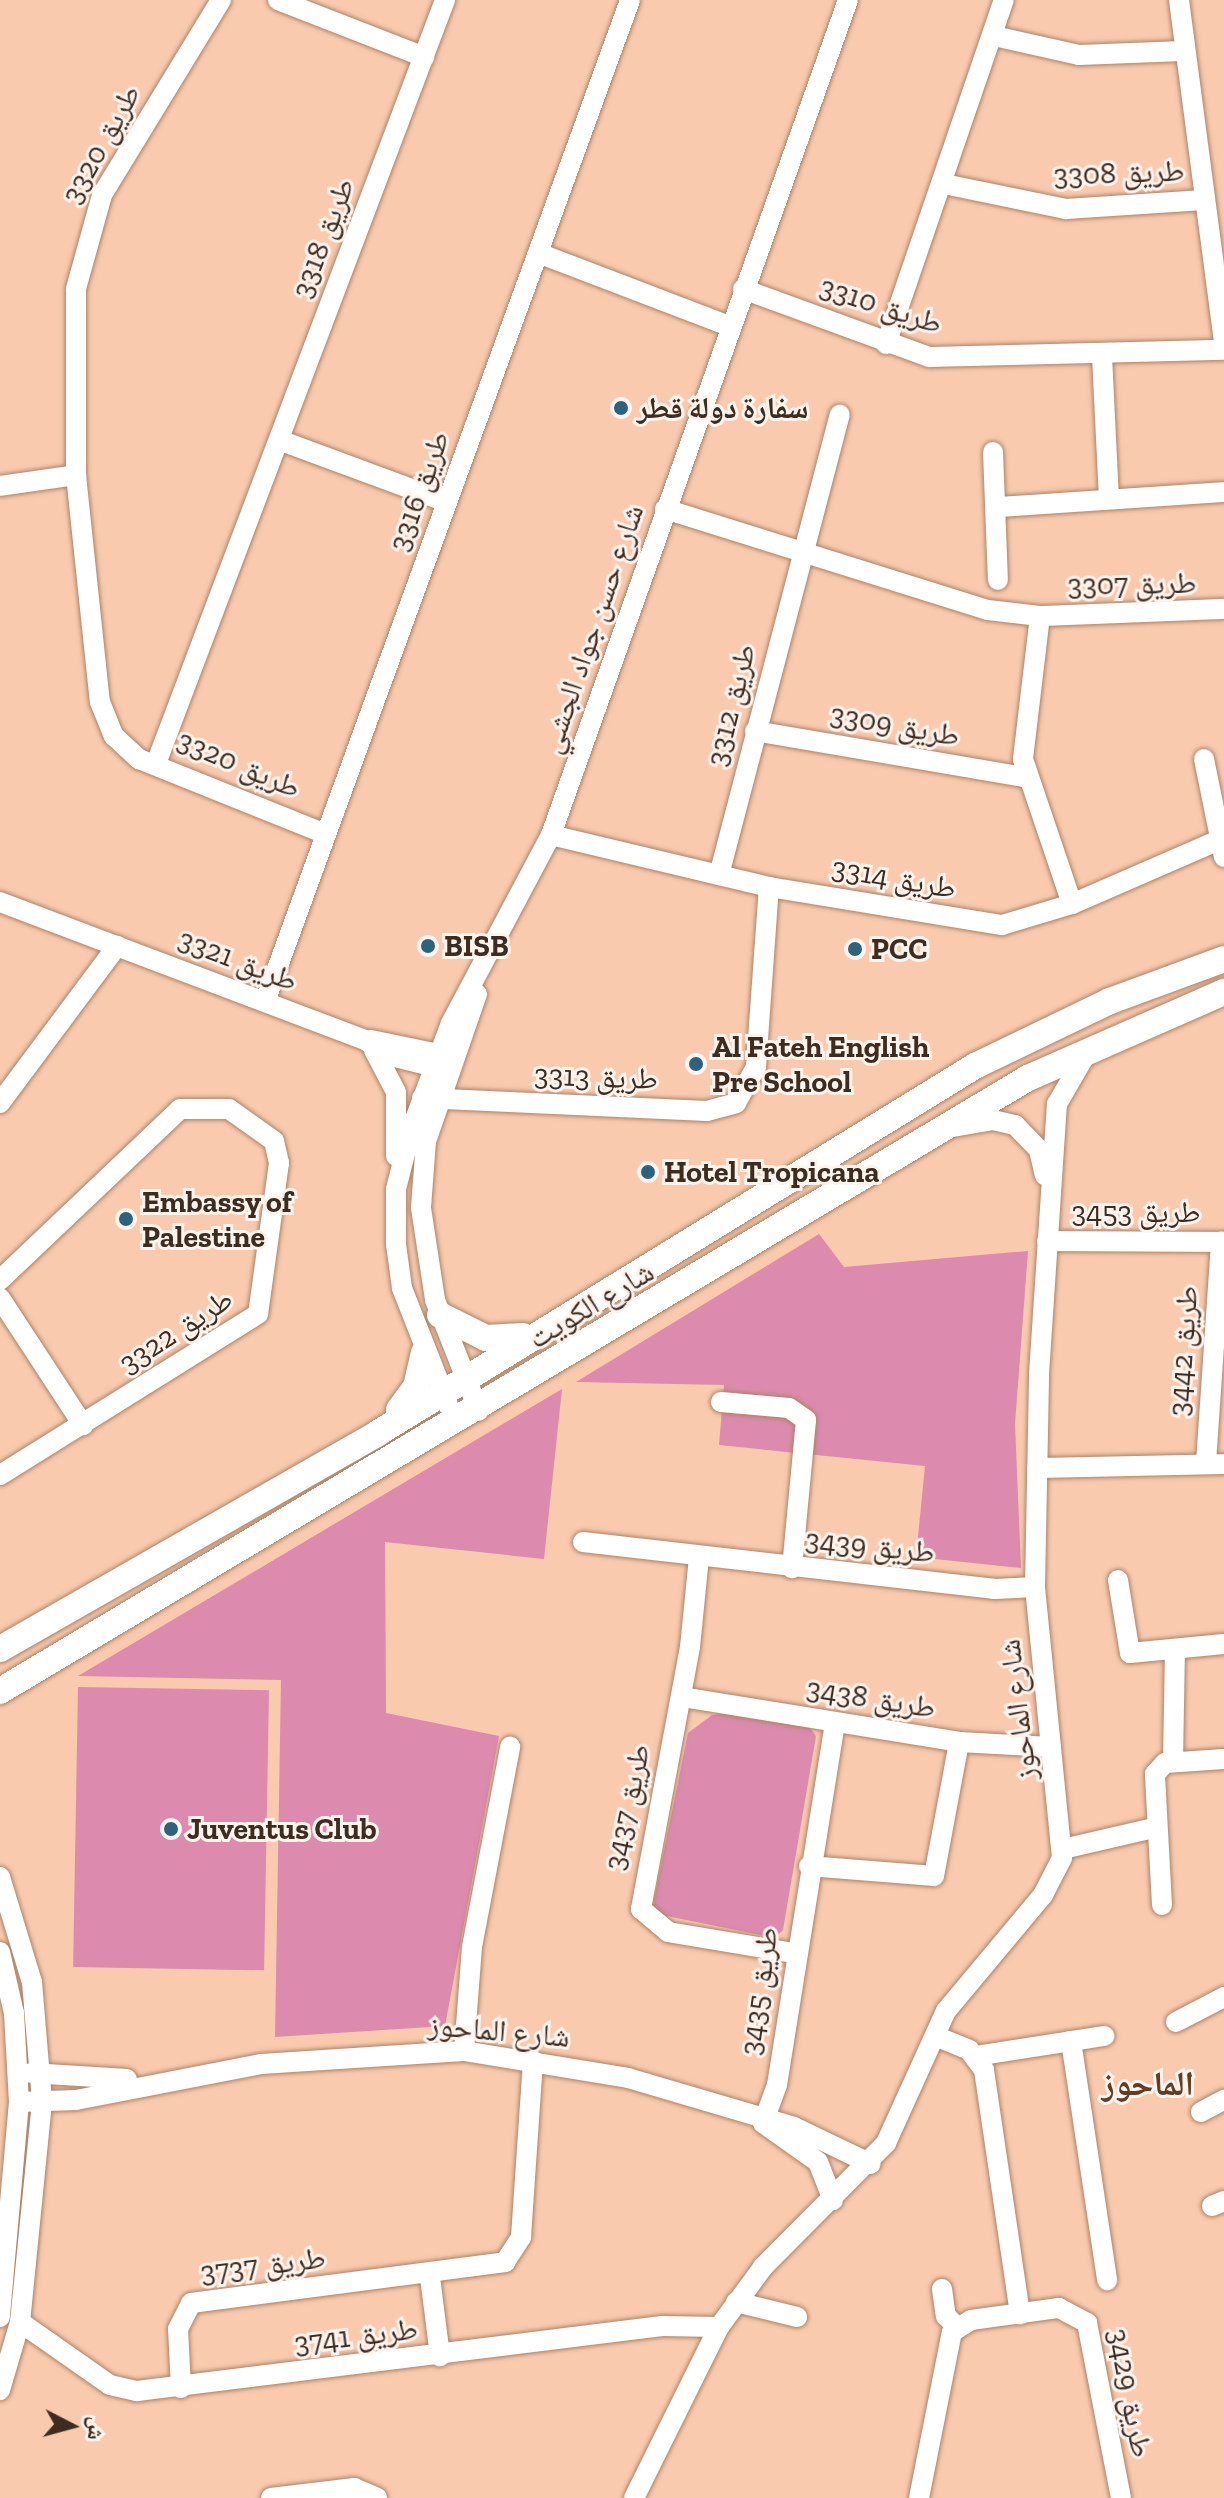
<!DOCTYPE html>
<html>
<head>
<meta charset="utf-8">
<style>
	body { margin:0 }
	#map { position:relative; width:1224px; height:2498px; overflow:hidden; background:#f9caae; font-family:"Zilla Slab","Noto Naskh Arabic",serif }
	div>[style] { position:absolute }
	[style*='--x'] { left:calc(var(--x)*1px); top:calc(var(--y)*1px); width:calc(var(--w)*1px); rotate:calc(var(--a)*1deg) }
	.green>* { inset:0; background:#dc8aad; transform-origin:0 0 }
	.roads { filter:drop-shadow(0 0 2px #ae8368) drop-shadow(0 0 2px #ae8368) }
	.minor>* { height:20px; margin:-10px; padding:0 10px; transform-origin:10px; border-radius:10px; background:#fff }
	.major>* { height:26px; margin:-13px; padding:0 13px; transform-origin:13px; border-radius:13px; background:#fff }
	.dots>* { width:22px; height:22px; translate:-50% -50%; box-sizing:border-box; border:4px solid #fef4ee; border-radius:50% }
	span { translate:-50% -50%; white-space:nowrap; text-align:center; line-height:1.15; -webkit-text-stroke:6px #fef4ee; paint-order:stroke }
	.street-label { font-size:30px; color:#3e2c21 }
	.poi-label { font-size:30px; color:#3e2c21; font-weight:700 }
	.left { translate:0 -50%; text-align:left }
	.quarter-label { font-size:34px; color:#633d24; font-weight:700 }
	.north { position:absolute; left:32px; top:2386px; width:80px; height:80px; -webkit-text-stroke:6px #fef4ee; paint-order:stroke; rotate:96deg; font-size:22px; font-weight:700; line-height:32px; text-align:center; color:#3e2c21 }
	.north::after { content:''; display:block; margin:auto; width:28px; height:36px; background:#3e2c21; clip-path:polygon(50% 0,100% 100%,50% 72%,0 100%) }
</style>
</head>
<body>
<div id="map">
	<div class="green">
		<div style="clip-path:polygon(819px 1234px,844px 1267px,1028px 1251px,1015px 1424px,1021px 1568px,916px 1557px,925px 1466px,719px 1445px,724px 1385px,576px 1382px)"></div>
		<div style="clip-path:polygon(562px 1389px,544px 1559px,385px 1542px,386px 1713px,499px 1736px,445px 2026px,275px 2037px,281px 1680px,78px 1676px)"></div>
		<div style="left:78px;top:1687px;width:191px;height:280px;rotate:1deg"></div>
		<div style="clip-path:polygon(728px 1713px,810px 1728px,816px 1736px,783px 1930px,775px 1938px,657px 1914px,653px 1905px,688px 1733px,712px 1715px)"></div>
	</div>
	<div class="roads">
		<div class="minor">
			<div style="--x:221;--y:0;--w:228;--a:121.4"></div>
			<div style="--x:102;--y:195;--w:98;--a:105.5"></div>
			<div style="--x:76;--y:289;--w:186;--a:90"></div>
			<div style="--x:76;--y:475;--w:228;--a:84"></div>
			<div style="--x:100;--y:702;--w:37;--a:68"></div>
			<div style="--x:114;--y:736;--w:34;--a:43"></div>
			<div style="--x:139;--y:759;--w:201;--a:21.9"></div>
			<div style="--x:278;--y:0;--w:157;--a:21.3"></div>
			<div style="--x:1179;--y:0;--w:346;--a:82.5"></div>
			<div style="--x:994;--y:36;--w:87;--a:12.6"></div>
			<div style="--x:1079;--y:55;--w:104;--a:-2.2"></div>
			<div style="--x:944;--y:184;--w:125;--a:11.6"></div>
			<div style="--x:1066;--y:209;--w:138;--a:-3.7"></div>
			<div style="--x:538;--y:253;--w:204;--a:20.9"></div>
			<div style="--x:743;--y:289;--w:198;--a:20.1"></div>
			<div style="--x:929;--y:357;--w:295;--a:-1.4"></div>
			<div style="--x:886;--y:344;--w:364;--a:-71.1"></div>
			<div style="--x:1102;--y:356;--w:143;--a:87.2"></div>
			<div style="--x:279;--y:440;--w:179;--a:20.3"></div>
			<div style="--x:993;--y:452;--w:128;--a:87.8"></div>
			<div style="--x:0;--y:486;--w:77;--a:-8.2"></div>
			<div style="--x:998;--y:507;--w:226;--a:-3.8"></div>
			<div style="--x:665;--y:509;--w:338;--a:17.4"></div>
			<div style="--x:988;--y:610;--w:52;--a:6.6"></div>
			<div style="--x:1040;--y:616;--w:184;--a:-2.2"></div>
			<div style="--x:1040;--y:616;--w:144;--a:96.8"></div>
			<div style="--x:1023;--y:759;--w:153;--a:71.3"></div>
			<div style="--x:755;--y:731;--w:274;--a:9.7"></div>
			<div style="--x:1204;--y:759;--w:100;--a:78.5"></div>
			<div style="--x:157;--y:761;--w:814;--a:-69.27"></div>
			<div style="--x:551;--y:835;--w:224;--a:13.4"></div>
			<div style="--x:769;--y:887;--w:236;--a:9.3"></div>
			<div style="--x:1002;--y:925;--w:73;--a:-16.7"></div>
			<div style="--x:1072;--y:904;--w:158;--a:-23.5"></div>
			<div style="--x:719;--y:875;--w:476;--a:-75.3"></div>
			<div style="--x:0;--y:902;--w:392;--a:20.7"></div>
			<div style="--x:367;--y:1041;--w:24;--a:35"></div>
			<div style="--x:387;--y:1055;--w:58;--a:14"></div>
			<div style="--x:477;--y:994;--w:156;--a:109.1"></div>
			<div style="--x:426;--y:1141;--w:67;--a:94.3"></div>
			<div style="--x:421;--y:1208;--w:93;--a:81.3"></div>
			<div style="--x:435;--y:1300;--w:119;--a:68.4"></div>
			<div style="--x:265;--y:1002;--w:1066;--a:-69.98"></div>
			<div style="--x:371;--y:1040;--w:68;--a:11.8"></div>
			<div style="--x:438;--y:1054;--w:11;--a:52"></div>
			<div style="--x:374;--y:1050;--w:47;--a:62.4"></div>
			<div style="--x:396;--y:1092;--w:64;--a:90"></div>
			<div style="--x:422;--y:1098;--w:285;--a:2.6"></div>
			<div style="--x:707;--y:1111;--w:30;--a:-15"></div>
			<div style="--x:736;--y:1103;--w:41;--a:-60.9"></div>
			<div style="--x:756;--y:1067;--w:180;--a:-85.9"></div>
			<div style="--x:0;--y:1103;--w:196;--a:-53.3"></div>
			<div style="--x:953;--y:1127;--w:41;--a:-9.9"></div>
			<div style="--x:993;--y:1120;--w:23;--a:13"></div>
			<div style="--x:1015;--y:1125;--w:35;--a:46"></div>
			<div style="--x:1039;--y:1150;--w:26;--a:77"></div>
			<div style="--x:1047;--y:1241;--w:177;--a:0.3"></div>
			<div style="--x:0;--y:1280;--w:248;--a:-43.5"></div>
			<div style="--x:180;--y:1109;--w:49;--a:0"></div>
			<div style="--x:229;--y:1109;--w:55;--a:35.4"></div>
			<div style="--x:274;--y:1141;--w:23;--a:77"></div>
			<div style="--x:279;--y:1163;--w:152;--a:97.9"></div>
			<div style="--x:258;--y:1314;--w:304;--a:148"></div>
			<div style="--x:0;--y:1298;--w:152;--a:56.8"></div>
			<div style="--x:721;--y:1402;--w:68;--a:5"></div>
			<div style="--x:789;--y:1408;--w:21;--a:35"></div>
			<div style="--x:806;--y:1420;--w:149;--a:95.4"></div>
			<div style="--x:448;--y:1405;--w:126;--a:-111.5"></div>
			<div style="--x:402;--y:1288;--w:44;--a:-97.8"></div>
			<div style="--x:396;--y:1244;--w:55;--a:-90"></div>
			<div style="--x:396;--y:1189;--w:61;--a:-75.7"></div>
			<div style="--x:411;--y:1130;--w:114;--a:-69.5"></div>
			<div style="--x:451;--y:1023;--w:213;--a:-62"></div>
			<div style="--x:551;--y:835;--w:886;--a:-70.42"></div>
			<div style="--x:1206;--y:1463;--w:222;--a:-86.1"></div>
			<div style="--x:1037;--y:1468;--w:187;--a:-1.2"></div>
			<div style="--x:583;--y:1542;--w:415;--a:6.5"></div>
			<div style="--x:995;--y:1589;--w:40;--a:-2.9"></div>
			<div style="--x:699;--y:1557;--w:90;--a:95.7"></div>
			<div style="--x:690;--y:1647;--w:267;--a:100.6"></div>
			<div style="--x:641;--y:1909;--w:35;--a:40"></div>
			<div style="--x:668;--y:1932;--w:127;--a:9.5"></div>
			<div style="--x:1118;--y:1580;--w:74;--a:80.7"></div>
			<div style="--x:1130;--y:1653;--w:94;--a:-5.5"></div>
			<div style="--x:682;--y:1697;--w:281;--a:9.2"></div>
			<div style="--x:959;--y:1742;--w:92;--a:3.1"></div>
			<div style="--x:1173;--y:1762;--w:112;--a:-89"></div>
			<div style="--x:1063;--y:1849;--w:93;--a:-13"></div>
			<div style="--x:809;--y:1866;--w:125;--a:4.6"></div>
			<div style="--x:934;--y:1876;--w:136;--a:-79.4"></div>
			<div style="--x:0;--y:1877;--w:110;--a:73.1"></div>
			<div style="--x:32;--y:1982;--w:120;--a:85.2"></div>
			<div style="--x:42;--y:2102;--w:221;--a:95.7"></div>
			<div style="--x:20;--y:2322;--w:71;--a:106.4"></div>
			<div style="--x:1162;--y:1905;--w:131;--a:-93.1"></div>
			<div style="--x:1155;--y:1774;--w:15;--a:-48"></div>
			<div style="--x:1165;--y:1763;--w:59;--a:-3.9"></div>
			<div style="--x:0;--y:1952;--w:63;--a:77.1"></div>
			<div style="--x:14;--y:2013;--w:89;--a:86.8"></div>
			<div style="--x:19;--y:2102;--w:216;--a:95.1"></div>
			<div style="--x:1176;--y:2022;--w:54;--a:-27.5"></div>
			<div style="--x:935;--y:2036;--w:37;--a:22"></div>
			<div style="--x:969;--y:2050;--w:25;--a:53"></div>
			<div style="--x:984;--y:2070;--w:247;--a:81.6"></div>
			<div style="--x:1071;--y:2041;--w:242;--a:81.4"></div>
			<div style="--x:464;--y:2051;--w:104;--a:-85.6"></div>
			<div style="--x:472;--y:1947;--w:204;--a:-79.2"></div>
			<div style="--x:975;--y:2056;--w:131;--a:-8.8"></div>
			<div style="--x:31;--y:2073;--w:96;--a:3.6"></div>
			<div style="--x:19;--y:2102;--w:57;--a:-2"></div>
			<div style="--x:76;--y:2100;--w:188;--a:-11"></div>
			<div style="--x:261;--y:2064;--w:203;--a:-3.7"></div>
			<div style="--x:464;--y:2051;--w:166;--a:9.3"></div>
			<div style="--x:628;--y:2078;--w:173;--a:16.4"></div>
			<div style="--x:794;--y:2127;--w:85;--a:25.7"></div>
			<div style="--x:1201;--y:2112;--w:26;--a:-28"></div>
			<div style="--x:763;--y:2123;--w:40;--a:-69.8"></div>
			<div style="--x:777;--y:2085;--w:367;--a:-80.9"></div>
			<div style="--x:763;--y:2123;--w:67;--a:35.3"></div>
			<div style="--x:818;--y:2162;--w:41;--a:68.5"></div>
			<div style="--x:1212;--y:2206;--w:13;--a:-23"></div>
			<div style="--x:430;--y:2277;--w:80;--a:82.8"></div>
			<div style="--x:942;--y:2289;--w:27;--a:82"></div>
			<div style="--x:946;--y:2316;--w:16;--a:45"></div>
			<div style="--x:736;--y:2302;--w:63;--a:13.8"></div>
			<div style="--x:20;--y:2322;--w:110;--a:35"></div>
			<div style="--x:110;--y:2385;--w:28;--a:13"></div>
			<div style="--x:137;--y:2391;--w:529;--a:-7.06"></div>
			<div style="--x:662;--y:2326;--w:57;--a:1"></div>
			<div style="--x:181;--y:2388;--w:59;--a:-92.9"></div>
			<div style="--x:178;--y:2329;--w:29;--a:-63"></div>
			<div style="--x:191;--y:2303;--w:317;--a:-7.4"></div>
			<div style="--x:505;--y:2262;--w:30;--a:-57"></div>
			<div style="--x:521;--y:2237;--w:177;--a:-86.1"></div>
			<div style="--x:271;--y:2498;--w:84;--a:-6.9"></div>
			<div style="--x:354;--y:2488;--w:25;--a:23"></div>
			<div style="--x:634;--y:2498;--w:191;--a:-63.6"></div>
			<div style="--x:719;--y:2327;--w:74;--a:-53.7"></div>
			<div style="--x:763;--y:2267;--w:175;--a:-45.2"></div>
			<div style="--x:886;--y:2143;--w:145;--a:-65.6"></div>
			<div style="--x:946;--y:2011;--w:151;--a:-50.1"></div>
			<div style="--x:1043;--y:1895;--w:42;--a:-62.8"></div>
			<div style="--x:1062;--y:1858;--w:272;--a:-95.7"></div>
			<div style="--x:1035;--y:1587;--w:213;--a:-88.9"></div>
			<div style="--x:1039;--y:1374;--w:271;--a:-86.2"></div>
			<div style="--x:1057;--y:1104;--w:58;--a:-59.9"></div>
			<div style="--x:919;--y:2498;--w:169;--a:-78.8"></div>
			<div style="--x:952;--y:2332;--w:22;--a:-32"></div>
			<div style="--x:971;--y:2320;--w:89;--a:-7.8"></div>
			<div style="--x:1059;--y:2308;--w:32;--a:28"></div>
			<div style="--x:1087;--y:2323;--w:178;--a:79"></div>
		</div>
		<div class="major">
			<div style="--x:440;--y:1315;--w:51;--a:26.6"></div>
			<div style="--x:486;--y:1338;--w:37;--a:-3"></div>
			<div style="--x:399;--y:1410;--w:29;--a:-54"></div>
			<div style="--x:416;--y:1387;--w:35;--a:-77"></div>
			<div style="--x:0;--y:1649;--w:435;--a:-29.7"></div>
			<div style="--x:378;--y:1433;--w:701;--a:-31.58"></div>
			<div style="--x:975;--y:1066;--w:150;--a:-25.7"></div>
			<div style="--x:1110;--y:1001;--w:121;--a:-20.2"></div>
			<div style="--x:0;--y:1691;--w:1197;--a:-30.81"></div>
			<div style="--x:1028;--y:1078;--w:214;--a:-23.7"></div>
		</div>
	</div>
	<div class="dots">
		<div style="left:621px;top:408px;background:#2c637e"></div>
		<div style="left:428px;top:946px;background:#2c637e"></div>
		<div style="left:855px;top:949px;background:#2c637e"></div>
		<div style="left:696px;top:1064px;background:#2c637e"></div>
		<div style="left:648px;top:1172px;background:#2c637e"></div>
		<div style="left:126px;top:1219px;background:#2c637e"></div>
		<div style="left:171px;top:1829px;background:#2c637e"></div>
	</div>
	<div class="street-label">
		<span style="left:101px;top:144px;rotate:-61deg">طريق 3320</span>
		<span style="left:1119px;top:173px;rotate:-2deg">طريق 3308</span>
		<span style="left:323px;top:238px;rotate:-69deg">طريق 3318</span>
		<span style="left:881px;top:305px;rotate:18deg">طريق 3310</span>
		<span style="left:419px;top:491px;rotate:-70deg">طريق 3316</span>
		<span style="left:1132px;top:584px;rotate:-1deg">طريق 3307</span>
		<span style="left:592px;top:629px;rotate:-71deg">شارع حسن جواد الجشي</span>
		<span style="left:731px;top:705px;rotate:-76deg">طريق 3312</span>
		<span style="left:895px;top:725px;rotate:10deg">طريق 3309</span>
		<span style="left:239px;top:764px;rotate:23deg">طريق 3320</span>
		<span style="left:894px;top:878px;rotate:10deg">طريق 3314</span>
		<span style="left:238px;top:960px;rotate:21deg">طريق 3321</span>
		<span style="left:596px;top:1077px;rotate:2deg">طريق 3313</span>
		<span style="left:1136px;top:1212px">طريق 3453</span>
		<span style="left:591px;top:1305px;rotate:-31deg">شارع الكويت</span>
		<span style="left:176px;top:1331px;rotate:-33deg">طريق 3322</span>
		<span style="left:1183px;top:1351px;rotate:-86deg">طريق 3442</span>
		<span style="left:870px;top:1546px;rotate:6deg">طريق 3439</span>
		<span style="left:871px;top:1698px;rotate:9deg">طريق 3438</span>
		<span style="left:1018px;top:1710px;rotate:-97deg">شارع الماحوز</span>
		<span style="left:627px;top:1807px;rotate:-78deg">طريق 3437</span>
		<span style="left:759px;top:1991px;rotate:-82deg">طريق 3435</span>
		<span style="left:499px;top:2031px;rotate:5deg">شارع الماحوز</span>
		<span style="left:263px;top:2265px;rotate:-7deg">طريق 3737</span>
		<span style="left:356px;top:2336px;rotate:-7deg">طريق 3741</span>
		<span style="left:1130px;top:2393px;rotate:79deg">طريق 3429</span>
	</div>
	<div class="poi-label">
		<span class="left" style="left:637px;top:408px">سفارة دولة قطر</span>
		<span class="left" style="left:444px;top:946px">BISB</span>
		<span class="left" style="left:871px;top:949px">PCC</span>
		<span class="left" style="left:712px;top:1064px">Al Fateh English<br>Pre School</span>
		<span class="left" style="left:664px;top:1172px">Hotel Tropicana</span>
		<span class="left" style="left:142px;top:1219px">Embassy of<br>Palestine</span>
		<span class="left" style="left:187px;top:1829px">Juventus Club</span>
	</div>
	<div class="quarter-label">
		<span style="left:1148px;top:2084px">الماحوز</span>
	</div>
	<div class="north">ش</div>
</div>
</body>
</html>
